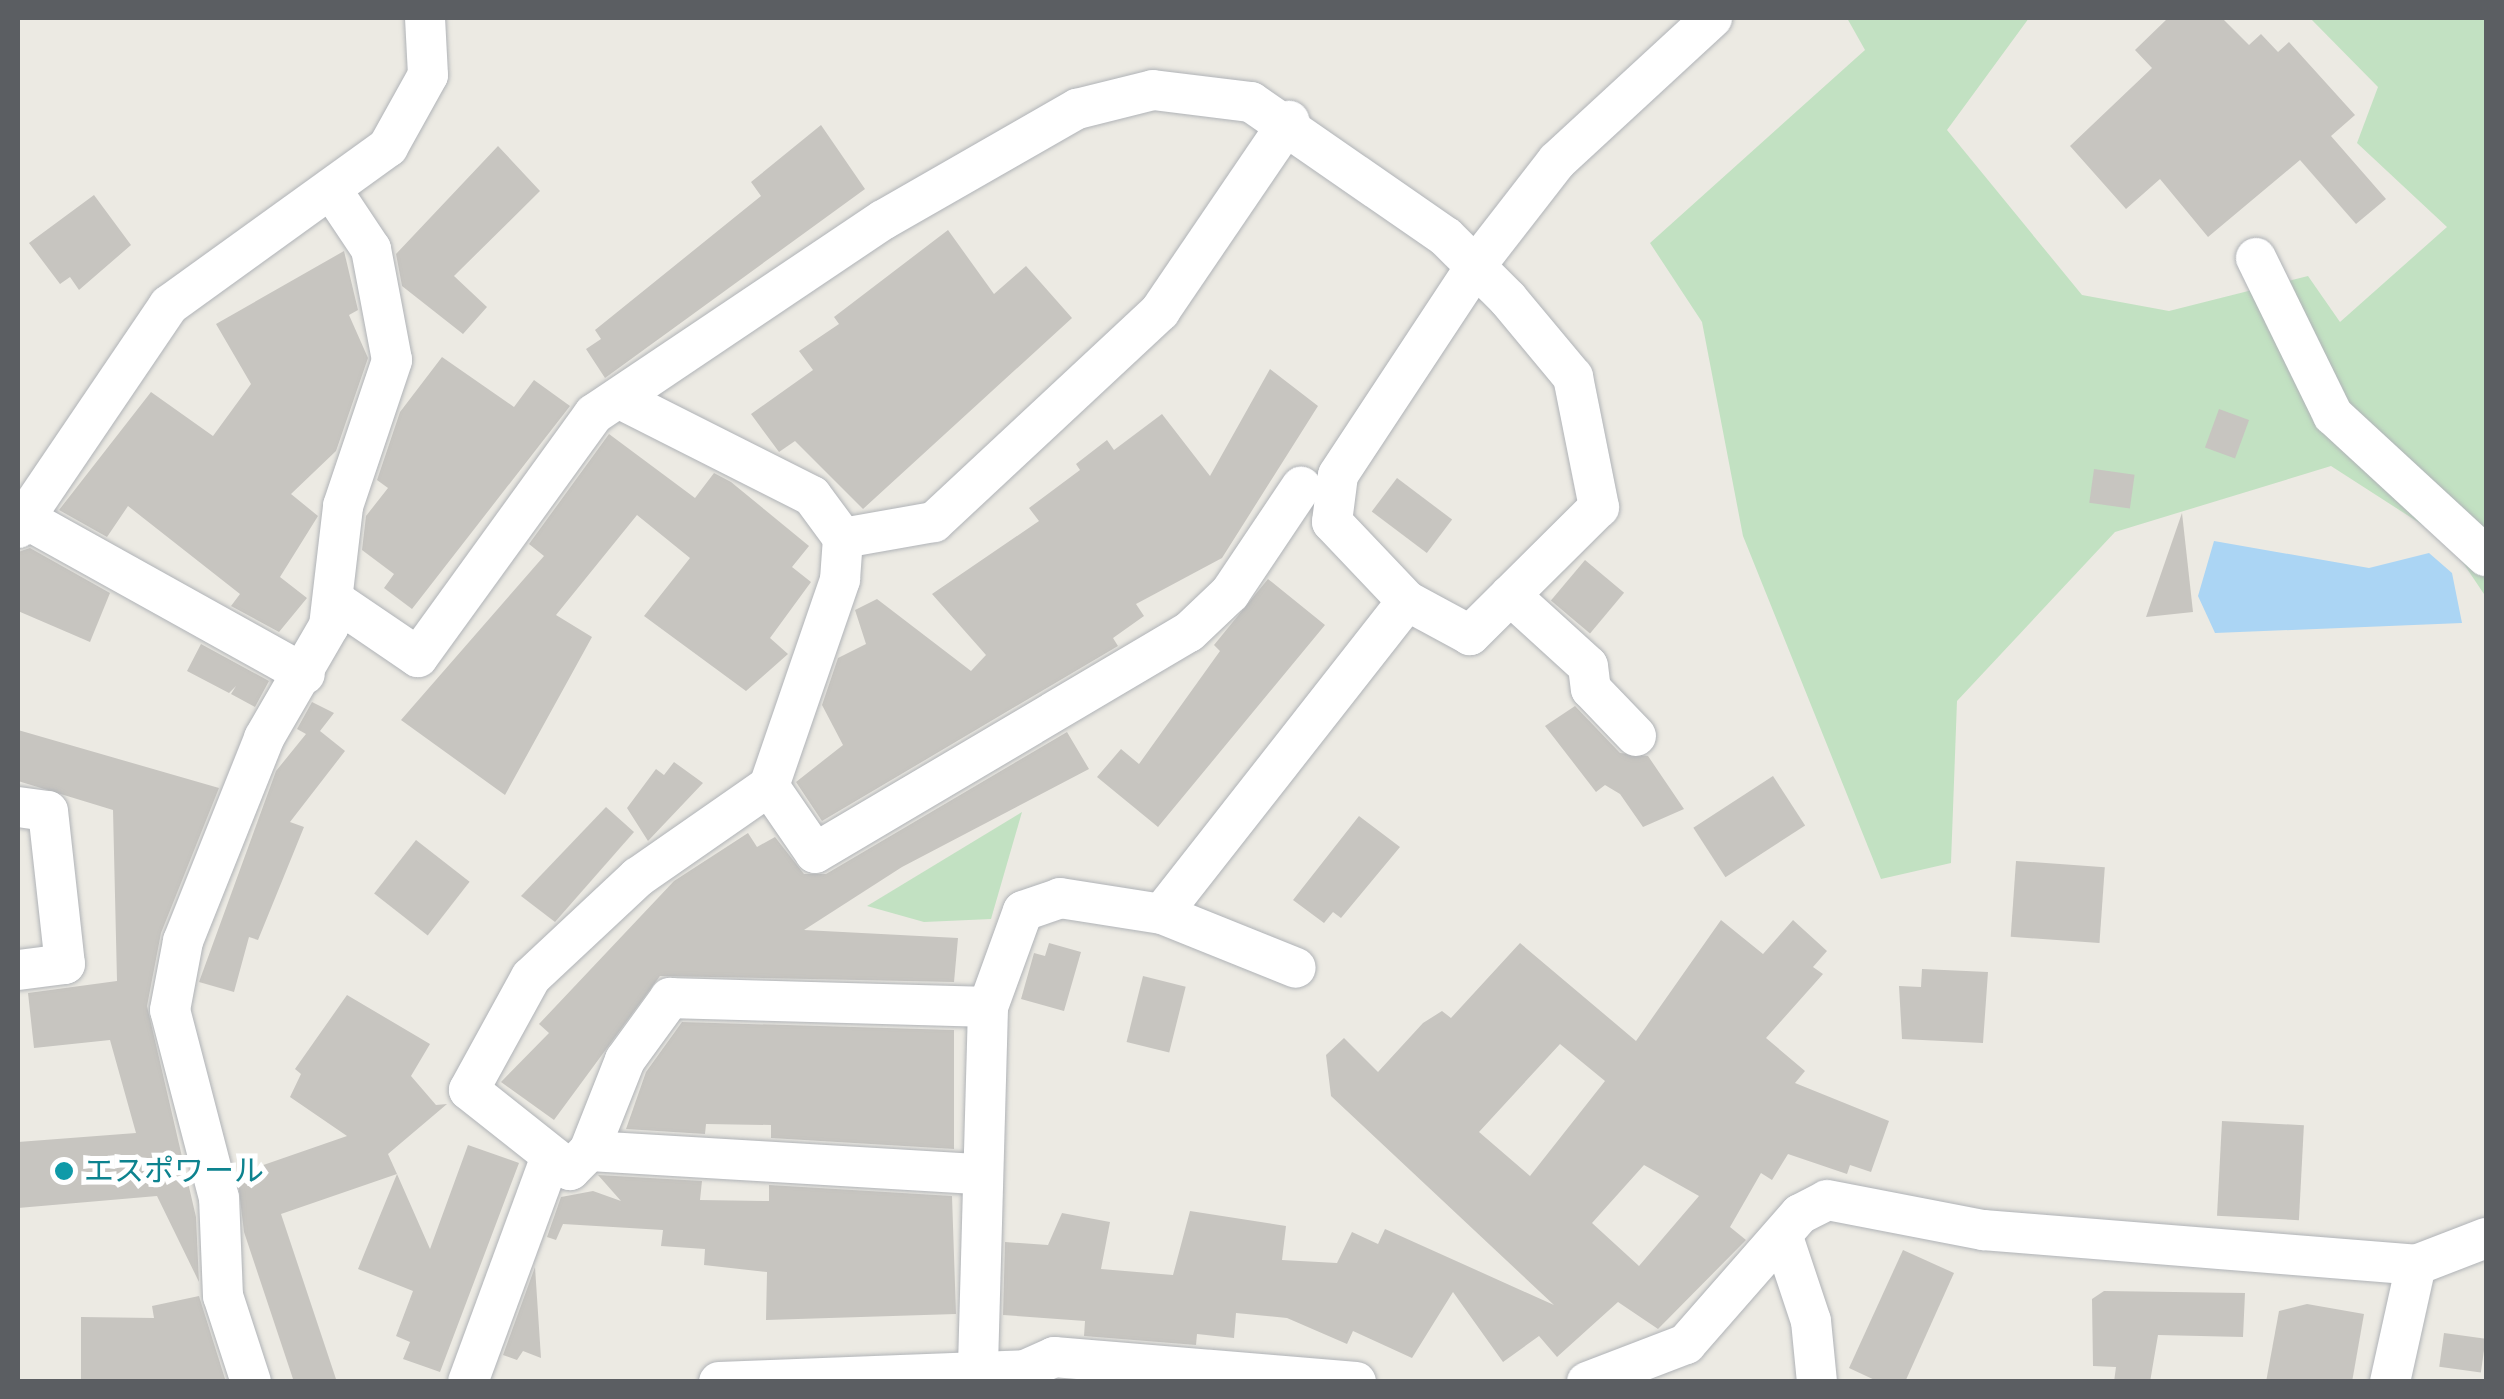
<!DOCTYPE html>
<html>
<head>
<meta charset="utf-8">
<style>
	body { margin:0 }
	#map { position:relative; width:2504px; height:1399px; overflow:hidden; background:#eceae3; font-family:"DejaVu Sans","Noto Sans JP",sans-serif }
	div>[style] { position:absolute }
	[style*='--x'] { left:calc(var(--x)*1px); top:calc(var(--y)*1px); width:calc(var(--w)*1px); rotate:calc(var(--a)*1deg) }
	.green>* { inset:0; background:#c2e1c2 }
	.water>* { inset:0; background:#abd5f4 }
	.building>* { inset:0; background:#c7c5c0; transform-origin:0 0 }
	.roads { filter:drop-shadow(0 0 2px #b0b3b7) drop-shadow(0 0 2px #b0b3b7) }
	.minor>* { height:40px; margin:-20px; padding:0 20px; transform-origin:20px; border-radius:20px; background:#fff }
	.dots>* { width:28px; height:28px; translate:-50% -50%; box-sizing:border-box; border:5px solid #fff; border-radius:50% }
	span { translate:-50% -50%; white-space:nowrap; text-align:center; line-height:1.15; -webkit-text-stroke:10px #fff; paint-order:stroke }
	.culture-label { font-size:30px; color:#0d838f }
	.left { translate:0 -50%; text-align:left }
	.frame { position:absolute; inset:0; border:20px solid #5b5e62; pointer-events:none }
</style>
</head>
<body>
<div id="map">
	<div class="green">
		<div style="clip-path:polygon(1847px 18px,2029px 18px,1947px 130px,2082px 295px,2169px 311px,2308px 276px,2340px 322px,2447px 227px,2357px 143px,2378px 87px,2310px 18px,2486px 18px,2486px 597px,2449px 542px,2331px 466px,2115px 532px,1957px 701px,1951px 863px,1881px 879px,1743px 536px,1702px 322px,1650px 243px,1865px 50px)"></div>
		<div style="clip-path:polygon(1022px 812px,991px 919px,924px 922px,867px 906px)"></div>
	</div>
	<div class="water">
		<div style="clip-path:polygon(2214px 541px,2369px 568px,2429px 553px,2452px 573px,2462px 623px,2215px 633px,2198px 596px)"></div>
	</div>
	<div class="building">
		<div style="clip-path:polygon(2168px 18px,2222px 18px,2249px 45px,2261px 34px,2278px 52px,2289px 42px,2355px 115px,2331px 136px,2386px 199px,2356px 224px,2300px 160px,2208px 237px,2160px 179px,2126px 209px,2070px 146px,2152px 68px,2135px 50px)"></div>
		<div style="clip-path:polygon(821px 125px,865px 189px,605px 378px,586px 349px,601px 339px,595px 330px,761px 196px,751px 182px)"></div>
		<div style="clip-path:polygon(498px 146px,540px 191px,454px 276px,487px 307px,463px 334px,402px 286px,396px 254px)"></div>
		<div style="clip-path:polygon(94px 195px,131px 245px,79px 290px,70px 277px,60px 284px,29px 243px)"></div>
		<div style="clip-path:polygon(948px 230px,994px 294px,1026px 266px,1072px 318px,863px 509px,795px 441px,779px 452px,751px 414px,813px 370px,799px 351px,839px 324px,834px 317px)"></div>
		<div style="clip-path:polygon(344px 251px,358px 310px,349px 315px,368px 358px,336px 451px,291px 494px,318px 516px,280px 577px,307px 598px,279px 632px,231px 606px,240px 594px,128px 506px,107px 537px,59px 510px,151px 392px,213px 436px,251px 384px,216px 324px)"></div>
		<div style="clip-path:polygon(442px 357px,514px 407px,534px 380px,570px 406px,412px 609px,384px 588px,394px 574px,362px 550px,366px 516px,388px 488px,377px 480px,400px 412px)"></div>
		<div style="clip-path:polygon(1270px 369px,1318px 406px,1222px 558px,1136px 604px,1144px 616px,1113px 638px,1118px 646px,822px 821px,796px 782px,843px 745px,822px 705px,838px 658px,866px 644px,855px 610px,877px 599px,971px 671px,986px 655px,932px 594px,1039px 521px,1029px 508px,1080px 470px,1076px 464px,1107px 440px,1114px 450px,1162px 414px,1210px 476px)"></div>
		<div style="left:2219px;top:409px;width:32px;height:41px;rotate:20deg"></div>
		<div style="clip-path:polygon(609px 434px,695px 498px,714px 473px,731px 482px,809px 546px,792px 567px,811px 582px,770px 638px,788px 654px,746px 691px,644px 616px,690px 558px,637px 515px,556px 615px,592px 637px,505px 795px,401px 720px,544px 556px,529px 544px)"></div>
		<div style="left:2094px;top:469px;width:41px;height:34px;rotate:8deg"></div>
		<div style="left:1397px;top:478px;width:69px;height:42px;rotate:37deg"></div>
		<div style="clip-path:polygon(2182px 513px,2193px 612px,2146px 617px)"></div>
		<div style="clip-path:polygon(30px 548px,110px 593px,90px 642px,18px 611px,18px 552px)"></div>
		<div style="left:1585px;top:560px;width:51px;height:53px;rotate:40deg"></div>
		<div style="clip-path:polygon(1268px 579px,1325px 625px,1158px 827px,1097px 777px,1121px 749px,1139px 764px,1220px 651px,1214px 645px)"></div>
		<div style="clip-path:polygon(201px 644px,269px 681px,255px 707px,231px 694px,236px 686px,229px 693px,187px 671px)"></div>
		<div style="clip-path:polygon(312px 702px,334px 713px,320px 731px,345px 751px,290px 822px,304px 827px,258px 940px,249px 937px,234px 992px,199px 982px,276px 771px,306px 734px,297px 729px)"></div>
		<div style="clip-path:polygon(1575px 706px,1620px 753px,1648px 756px,1684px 809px,1643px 827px,1620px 794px,1605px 785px,1596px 792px,1545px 726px)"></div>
		<div style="clip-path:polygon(18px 730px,219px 788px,161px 933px,147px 1006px,196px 1217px,199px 1282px,157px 1196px,18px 1208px,18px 1142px,136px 1133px,110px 1040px,34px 1048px,28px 993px,117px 981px,113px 810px,18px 781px)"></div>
		<div style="clip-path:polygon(1067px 732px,1089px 769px,902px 867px,804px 930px,958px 938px,954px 982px,660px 976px,554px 1120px,501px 1082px,549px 1033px,539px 1024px,674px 881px,748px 833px,757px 847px,775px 837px,804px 874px,826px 874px)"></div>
		<div style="clip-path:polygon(674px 762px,703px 783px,648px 841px,627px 808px,656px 769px,664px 775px)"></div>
		<div style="left:1773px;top:776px;width:59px;height:95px;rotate:57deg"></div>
		<div style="clip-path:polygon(606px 807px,634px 832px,555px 922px,521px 896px)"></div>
		<div style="clip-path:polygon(1359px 816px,1400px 847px,1341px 918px,1333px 912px,1324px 923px,1293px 900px)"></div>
		<div style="left:416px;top:840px;width:68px;height:68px;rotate:38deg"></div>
		<div style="left:2016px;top:861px;width:89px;height:76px;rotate:4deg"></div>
		<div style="clip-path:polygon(evenodd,1721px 920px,1763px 954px,1793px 920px,1827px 951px,1813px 967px,1823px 974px,1766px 1038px,1805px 1071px,1795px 1083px,1889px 1121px,1871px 1172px,1850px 1165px,1847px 1174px,1788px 1154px,1772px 1180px,1761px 1173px,1730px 1227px,1746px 1240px,1658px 1329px,1618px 1302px,1557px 1357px,1539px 1336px,1503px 1362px,1453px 1292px,1412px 1358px,1353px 1331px,1347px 1344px,1287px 1318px,1236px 1313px,1234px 1338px,1197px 1334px,1196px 1345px,1084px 1336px,1085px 1321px,1003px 1315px,1005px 1242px,1048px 1245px,1062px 1213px,1110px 1222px,1101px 1269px,1173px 1275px,1190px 1211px,1286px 1226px,1282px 1260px,1337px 1263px,1352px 1232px,1378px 1244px,1385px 1229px,1554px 1305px,1331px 1096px,1326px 1055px,1344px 1038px,1378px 1072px,1423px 1023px,1442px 1011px,1451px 1018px,1520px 943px,1636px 1041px,1721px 920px,1560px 1044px,1605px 1081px,1530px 1176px,1479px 1132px,1560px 1044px,1721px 920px,1644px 1165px,1699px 1196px,1639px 1266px,1592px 1223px,1644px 1165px)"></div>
		<div style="clip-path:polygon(1049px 943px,1081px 952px,1064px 1011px,1021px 999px,1034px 953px,1045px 956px)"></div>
		<div style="clip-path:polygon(1922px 969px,1988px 972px,1983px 1043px,1902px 1039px,1899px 986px,1921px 987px)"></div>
		<div style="left:1143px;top:976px;width:44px;height:68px;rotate:14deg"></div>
		<div style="clip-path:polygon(347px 995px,430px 1044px,411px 1076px,436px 1105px,447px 1104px,388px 1154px,397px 1174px,281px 1214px,337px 1382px,294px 1382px,244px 1232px,237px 1174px,347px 1136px,290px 1097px,301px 1074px,295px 1069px)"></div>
		<div style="clip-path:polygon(682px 1022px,954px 1030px,954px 1149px,771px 1138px,771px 1125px,706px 1124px,705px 1134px,626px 1129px,646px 1072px)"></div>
		<div style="left:2222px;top:1121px;width:82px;height:95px;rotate:3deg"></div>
		<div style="clip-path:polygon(468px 1145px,519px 1163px,440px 1372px,403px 1359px,410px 1342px,396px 1336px,413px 1291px,358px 1269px,397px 1174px,430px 1249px)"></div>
		<div style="clip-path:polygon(598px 1175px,702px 1181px,700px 1200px,769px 1201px,769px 1185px,952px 1196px,956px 1314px,766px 1320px,767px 1272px,704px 1265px,705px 1249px,661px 1246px,663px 1230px,563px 1224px,556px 1240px,547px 1237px,561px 1197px,593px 1191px,621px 1201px)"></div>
		<div style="clip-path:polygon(1903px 1250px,1954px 1273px,1905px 1382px,1879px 1382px,1849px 1368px)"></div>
		<div style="clip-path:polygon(535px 1267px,541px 1358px,523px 1351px,517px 1360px,503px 1355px)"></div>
		<div style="clip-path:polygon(2104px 1291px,2245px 1293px,2243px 1337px,2158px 1335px,2150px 1382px,2114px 1382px,2116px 1367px,2093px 1366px,2092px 1299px)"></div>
		<div style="clip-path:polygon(199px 1296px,226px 1382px,81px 1382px,81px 1317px,154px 1318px,152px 1306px)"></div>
		<div style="clip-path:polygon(2307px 1304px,2364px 1314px,2352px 1382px,2266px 1382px,2279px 1311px)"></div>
		<div style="left:2444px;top:1333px;width:42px;height:34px;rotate:8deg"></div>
	</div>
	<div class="roads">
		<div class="minor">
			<div style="--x:2256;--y:258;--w:175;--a:63.9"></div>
			<div style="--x:2333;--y:415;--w:208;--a:42.7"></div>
			<div style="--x:620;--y:399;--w:215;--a:26.8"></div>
			<div style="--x:812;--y:496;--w:52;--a:53.6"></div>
			<div style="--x:843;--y:538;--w:42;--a:94.1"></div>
			<div style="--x:840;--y:580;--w:218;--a:109"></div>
			<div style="--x:769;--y:786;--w:160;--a:145.2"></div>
			<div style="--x:638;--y:877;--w:146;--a:136.9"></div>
			<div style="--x:531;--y:977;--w:129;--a:118.8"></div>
			<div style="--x:469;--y:1090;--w:129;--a:38.4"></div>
			<div style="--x:570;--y:1170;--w:27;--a:-45"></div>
			<div style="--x:589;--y:1151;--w:393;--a:3.4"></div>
			<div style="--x:26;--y:519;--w:319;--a:29.1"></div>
			<div style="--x:18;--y:528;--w:269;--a:-55.9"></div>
			<div style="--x:169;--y:305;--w:270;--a:-35.8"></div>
			<div style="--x:388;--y:147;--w:82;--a:-60.9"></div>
			<div style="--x:428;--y:75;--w:57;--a:-93"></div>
			<div style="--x:843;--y:538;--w:92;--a:-10"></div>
			<div style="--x:934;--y:522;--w:309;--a:-43"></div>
			<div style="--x:1160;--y:311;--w:230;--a:-55.8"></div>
			<div style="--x:1510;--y:595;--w:105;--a:42.3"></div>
			<div style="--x:1588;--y:666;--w:23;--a:83"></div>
			<div style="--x:1591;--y:689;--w:65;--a:46.2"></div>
			<div style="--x:1407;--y:601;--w:109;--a:-133.5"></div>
			<div style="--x:1332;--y:522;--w:47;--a:-82.7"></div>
			<div style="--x:1338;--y:475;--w:253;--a:-56.6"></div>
			<div style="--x:1477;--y:264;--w:130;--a:-52.2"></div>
			<div style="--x:1557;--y:161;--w:211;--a:-42.7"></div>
			<div style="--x:337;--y:602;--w:98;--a:34.2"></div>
			<div style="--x:418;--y:657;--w:300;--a:-54.1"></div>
			<div style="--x:594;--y:414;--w:348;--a:-33.9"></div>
			<div style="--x:883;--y:220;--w:224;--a:-29.8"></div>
			<div style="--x:1077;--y:109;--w:78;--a:-14"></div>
			<div style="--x:1153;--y:90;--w:99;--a:7"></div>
			<div style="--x:1251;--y:102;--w:237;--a:34.7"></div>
			<div style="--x:1446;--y:237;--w:88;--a:45"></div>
			<div style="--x:1508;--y:299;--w:102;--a:50.2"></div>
			<div style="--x:1573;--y:377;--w:133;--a:78.7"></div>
			<div style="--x:1599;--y:507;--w:182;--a:135.2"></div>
			<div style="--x:1470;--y:635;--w:72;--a:-151.6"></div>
			<div style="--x:1407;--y:601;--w:397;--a:128.1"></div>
			<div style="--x:769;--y:786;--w:81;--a:55.5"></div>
			<div style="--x:815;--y:853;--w:434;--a:-30.6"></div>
			<div style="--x:1189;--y:632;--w:57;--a:-43.6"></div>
			<div style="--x:1230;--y:593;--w:128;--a:-56.2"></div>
			<div style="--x:18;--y:807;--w:30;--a:8"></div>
			<div style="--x:48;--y:811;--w:154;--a:83.7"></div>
			<div style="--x:65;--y:964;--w:47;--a:172.7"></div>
			<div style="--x:589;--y:1151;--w:98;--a:-68.4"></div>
			<div style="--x:625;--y:1060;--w:77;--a:-54"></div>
			<div style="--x:670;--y:998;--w:318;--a:1.6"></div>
			<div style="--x:1784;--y:1240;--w:85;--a:71.6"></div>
			<div style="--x:1811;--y:1321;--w:61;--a:84.4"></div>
			<div style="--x:978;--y:1366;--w:359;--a:-88.4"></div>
			<div style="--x:988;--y:1007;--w:102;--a:-70"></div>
			<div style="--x:1023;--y:911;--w:39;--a:-19"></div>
			<div style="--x:1060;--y:898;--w:103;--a:8.9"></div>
			<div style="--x:1162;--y:914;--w:144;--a:21.9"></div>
			<div style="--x:251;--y:1382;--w:90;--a:-108"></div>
			<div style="--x:223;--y:1296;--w:98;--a:-92.3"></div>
			<div style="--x:219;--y:1198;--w:194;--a:-104.6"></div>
			<div style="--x:170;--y:1010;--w:70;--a:-79.3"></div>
			<div style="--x:183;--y:941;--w:219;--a:-68.2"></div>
			<div style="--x:264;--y:738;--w:129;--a:-59.9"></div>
			<div style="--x:329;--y:626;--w:121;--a:-83.3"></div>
			<div style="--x:343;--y:506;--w:154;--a:-71.4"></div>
			<div style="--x:392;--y:360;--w:113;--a:-100.7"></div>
			<div style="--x:371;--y:249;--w:69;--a:-123.7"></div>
			<div style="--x:468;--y:1382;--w:238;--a:-69.8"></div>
			<div style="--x:719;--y:1382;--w:306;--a:-2.2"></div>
			<div style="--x:1025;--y:1370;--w:32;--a:-24"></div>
			<div style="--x:1054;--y:1357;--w:303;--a:4.7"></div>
			<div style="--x:1587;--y:1382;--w:106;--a:-21"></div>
			<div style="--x:1686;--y:1344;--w:173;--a:-48.8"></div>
			<div style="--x:1800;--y:1214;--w:30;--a:-27"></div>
			<div style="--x:1827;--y:1200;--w:159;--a:10.9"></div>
			<div style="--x:1983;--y:1230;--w:434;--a:4.6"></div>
			<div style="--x:2416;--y:1265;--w:75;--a:-21.1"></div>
			<div style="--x:2390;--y:1382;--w:120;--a:-77.5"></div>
		</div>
	</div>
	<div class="dots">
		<div style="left:64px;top:1171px;background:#0f9aa8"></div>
	</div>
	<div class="culture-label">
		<span class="left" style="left:84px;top:1171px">エスポワール</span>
	</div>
	<div class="frame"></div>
</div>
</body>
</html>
